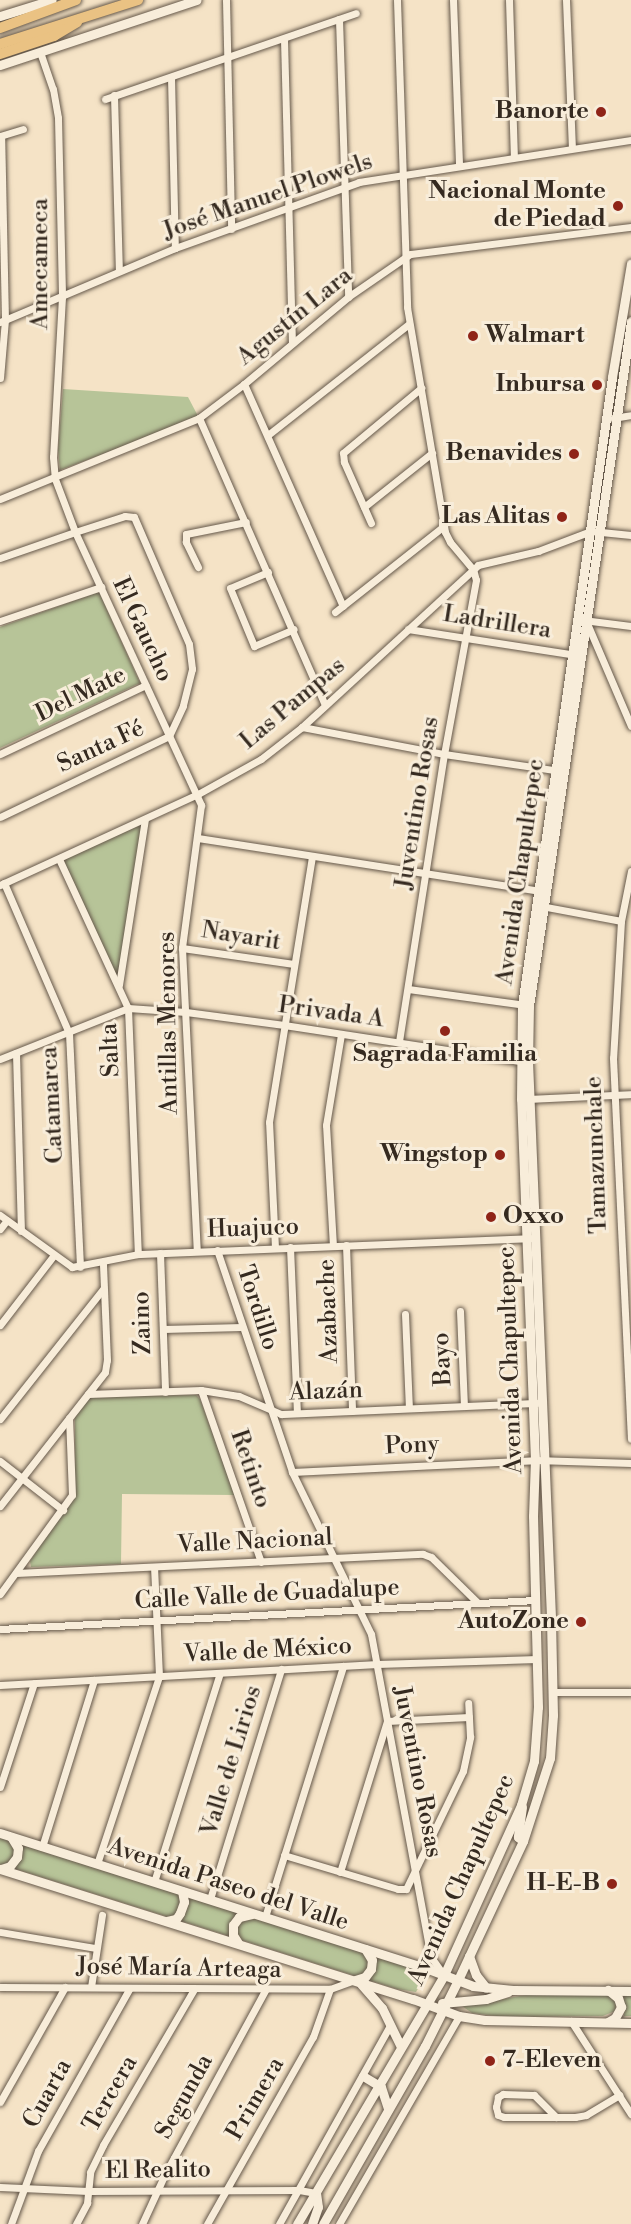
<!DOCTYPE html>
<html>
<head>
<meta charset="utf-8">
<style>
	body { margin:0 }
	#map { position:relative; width:631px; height:2224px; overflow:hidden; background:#f5e3c6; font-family:"Libre Bodoni",serif }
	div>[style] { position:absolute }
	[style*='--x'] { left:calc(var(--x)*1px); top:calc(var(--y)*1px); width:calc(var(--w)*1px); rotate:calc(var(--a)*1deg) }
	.green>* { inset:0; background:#b7c498; transform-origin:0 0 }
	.roads { filter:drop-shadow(0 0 2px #65584a) drop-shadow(0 0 2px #65584a) }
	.street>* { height:7px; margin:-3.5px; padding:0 3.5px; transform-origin:3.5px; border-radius:3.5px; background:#f8edda }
	.secondary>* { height:9px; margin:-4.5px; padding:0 4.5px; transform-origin:4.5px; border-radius:4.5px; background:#f8edda }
	.primary>* { height:10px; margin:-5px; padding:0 5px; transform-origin:5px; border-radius:5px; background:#eac283 }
	.dots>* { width:16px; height:16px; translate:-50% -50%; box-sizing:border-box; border:3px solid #f8edda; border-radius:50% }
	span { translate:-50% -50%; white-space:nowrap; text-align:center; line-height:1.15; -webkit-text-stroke:6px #f8edda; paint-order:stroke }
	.poi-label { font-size:24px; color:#352a20; font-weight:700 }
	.right { translate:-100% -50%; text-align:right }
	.left { translate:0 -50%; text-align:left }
	.street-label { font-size:24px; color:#352a20 }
</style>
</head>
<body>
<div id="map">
	<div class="green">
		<div style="clip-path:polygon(63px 389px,188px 397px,199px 418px,60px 470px,58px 450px)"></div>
		<div style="clip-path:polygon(99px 592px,140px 683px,0 748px,0 627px)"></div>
		<div style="clip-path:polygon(145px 819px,119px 985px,59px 859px)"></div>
		<div style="clip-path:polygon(196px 1395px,200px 1399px,235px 1495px,122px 1494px,121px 1564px,31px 1567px,30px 1561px,75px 1495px,75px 1413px,89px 1397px)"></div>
		<div style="clip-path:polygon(0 1838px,419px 1970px,423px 1980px,416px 1992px,397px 1989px,0 1864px)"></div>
		<div style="clip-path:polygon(532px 1994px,603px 1994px,612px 1997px,616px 2004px,615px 2011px,603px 2016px,505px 2017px,472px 2013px,462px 2006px)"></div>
		<div style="left:624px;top:1994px;width:7px;height:22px"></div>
	</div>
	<div class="roads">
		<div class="street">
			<div style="--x:226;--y:0;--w:229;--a:88.7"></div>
			<div style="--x:397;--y:0;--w:307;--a:88.1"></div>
			<div style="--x:407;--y:307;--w:228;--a:80.4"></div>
			<div style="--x:445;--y:532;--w:11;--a:63"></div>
			<div style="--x:450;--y:542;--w:35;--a:50"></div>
			<div style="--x:473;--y:569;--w:11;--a:75"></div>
			<div style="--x:476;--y:580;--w:177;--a:100.4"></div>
			<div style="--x:444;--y:754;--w:292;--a:98.9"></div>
			<div style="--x:453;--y:0;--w:165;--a:87.9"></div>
			<div style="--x:509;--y:0;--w:157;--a:88.2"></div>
			<div style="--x:566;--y:0;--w:148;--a:87.7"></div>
			<div style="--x:339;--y:19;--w:278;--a:88.1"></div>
			<div style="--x:284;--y:39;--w:304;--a:88.5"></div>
			<div style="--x:40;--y:52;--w:39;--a:71"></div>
			<div style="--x:53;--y:89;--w:29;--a:80"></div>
			<div style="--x:58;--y:118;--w:179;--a:88.7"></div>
			<div style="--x:62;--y:297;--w:160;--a:93.2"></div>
			<div style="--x:53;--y:457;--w:22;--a:85"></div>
			<div style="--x:55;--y:479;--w:57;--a:69.3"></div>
			<div style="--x:75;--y:532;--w:301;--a:65.2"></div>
			<div style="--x:201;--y:805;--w:144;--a:97.6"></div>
			<div style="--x:182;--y:948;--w:303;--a:87.2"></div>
			<div style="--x:171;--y:77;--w:171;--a:88.7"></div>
			<div style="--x:114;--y:95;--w:176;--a:88.4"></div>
			<div style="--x:105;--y:99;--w:265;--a:-18.9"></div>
			<div style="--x:0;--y:136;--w:24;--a:-17"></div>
			<div style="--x:0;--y:322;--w:190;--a:-22.9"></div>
			<div style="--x:175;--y:248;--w:195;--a:-19.7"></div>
			<div style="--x:359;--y:182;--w:275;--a:-8.8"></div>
			<div style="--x:0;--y:378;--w:58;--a:-85.1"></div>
			<div style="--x:5;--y:320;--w:184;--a:-91.2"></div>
			<div style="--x:244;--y:384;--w:243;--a:66"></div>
			<div style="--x:199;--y:418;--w:313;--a:66.3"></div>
			<div style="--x:613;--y:418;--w:18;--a:-9"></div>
			<div style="--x:269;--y:434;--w:178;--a:-38.2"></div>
			<div style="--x:0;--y:499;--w:215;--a:-22.1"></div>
			<div style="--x:199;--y:418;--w:56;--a:-37.1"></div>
			<div style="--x:244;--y:384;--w:136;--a:-39.9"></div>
			<div style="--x:348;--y:297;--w:75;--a:-34.7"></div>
			<div style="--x:410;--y:254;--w:223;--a:-7"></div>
			<div style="--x:364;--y:507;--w:87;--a:-38.5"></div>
			<div style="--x:371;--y:523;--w:67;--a:-113.9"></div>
			<div style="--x:344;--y:462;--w:9;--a:-96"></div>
			<div style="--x:343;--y:453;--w:102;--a:-39.8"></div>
			<div style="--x:0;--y:558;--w:79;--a:-19.1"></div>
			<div style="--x:75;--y:532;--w:52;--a:-17.7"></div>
			<div style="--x:125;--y:516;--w:9;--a:6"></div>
			<div style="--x:134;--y:517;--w:138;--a:66.6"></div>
			<div style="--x:189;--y:644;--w:25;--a:83"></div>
			<div style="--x:192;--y:669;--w:38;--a:104"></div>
			<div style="--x:183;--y:706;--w:33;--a:115"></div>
			<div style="--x:169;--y:736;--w:187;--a:154.4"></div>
			<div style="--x:198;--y:567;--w:28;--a:-116"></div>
			<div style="--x:186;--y:542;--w:8;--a:-90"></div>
			<div style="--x:186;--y:534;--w:61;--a:-11.3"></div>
			<div style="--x:268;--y:572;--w:41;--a:157.2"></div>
			<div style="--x:230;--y:588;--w:63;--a:67.5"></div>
			<div style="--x:254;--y:646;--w:43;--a:-23"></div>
			<div style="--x:335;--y:612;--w:139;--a:-38.3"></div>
			<div style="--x:583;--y:620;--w:48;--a:7.1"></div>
			<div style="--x:0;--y:621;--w:107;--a:-18.6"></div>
			<div style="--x:586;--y:621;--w:114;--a:66.8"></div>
			<div style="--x:408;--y:629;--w:170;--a:8.8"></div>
			<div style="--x:302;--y:727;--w:145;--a:10.8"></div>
			<div style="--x:444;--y:754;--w:117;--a:8.3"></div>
			<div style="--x:0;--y:754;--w:161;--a:-25.3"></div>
			<div style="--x:198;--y:838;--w:348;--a:8.8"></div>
			<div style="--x:59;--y:859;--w:164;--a:65.2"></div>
			<div style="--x:128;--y:1008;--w:246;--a:87.7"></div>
			<div style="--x:631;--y:871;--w:51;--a:101.3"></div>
			<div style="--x:621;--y:921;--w:137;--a:93.3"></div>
			<div style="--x:613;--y:1058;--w:381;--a:87.3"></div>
			<div style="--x:4;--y:883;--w:163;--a:66.6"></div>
			<div style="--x:69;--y:1033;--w:234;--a:87.3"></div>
			<div style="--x:0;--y:885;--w:218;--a:-24.7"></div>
			<div style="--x:198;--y:794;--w:72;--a:-29.1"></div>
			<div style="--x:261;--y:759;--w:52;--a:-38"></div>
			<div style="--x:302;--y:727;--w:239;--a:-42.6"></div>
			<div style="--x:478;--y:565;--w:62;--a:-13.1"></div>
			<div style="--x:538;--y:551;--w:57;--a:-20.7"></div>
			<div style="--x:591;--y:531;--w:40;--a:5.7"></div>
			<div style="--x:541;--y:906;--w:81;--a:10.6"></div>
			<div style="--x:182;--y:948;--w:113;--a:8.1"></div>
			<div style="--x:119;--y:985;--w:168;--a:-81.1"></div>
			<div style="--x:408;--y:989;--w:119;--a:7.7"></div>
			<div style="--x:16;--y:1053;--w:178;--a:88.4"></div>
			<div style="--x:0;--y:1059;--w:138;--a:-21.7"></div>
			<div style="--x:128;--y:1008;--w:58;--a:3.9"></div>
			<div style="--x:186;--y:1012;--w:99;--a:7.6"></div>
			<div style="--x:284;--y:1025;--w:245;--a:8.7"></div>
			<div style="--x:526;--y:1099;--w:105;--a:-2.7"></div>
			<div style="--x:0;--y:1215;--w:89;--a:35.8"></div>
			<div style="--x:72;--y:1267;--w:67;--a:-11.1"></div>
			<div style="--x:138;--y:1254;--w:393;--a:-2.3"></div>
			<div style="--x:0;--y:1229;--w:11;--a:-52"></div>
			<div style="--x:346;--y:1245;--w:166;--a:87.9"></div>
			<div style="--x:333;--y:1246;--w:121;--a:-93.3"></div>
			<div style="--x:326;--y:1125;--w:92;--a:-80.6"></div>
			<div style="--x:290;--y:1247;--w:166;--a:87.6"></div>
			<div style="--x:275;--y:1248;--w:126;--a:-92.7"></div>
			<div style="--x:269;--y:1122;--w:269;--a:-80.8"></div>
			<div style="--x:217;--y:1250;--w:234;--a:71.3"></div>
			<div style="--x:292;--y:1472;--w:180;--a:64"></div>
			<div style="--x:371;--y:1634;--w:329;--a:79.5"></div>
			<div style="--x:431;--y:1957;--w:19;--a:55"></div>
			<div style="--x:160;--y:1253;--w:139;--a:87.9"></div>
			<div style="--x:460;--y:1311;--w:95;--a:87.6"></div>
			<div style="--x:405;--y:1314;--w:94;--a:87.6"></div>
			<div style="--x:0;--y:1325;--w:88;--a:-52.4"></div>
			<div style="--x:163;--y:1329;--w:79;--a:-1.5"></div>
			<div style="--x:201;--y:1390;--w:182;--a:70.8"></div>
			<div style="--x:88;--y:1394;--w:113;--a:-2"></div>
			<div style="--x:201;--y:1390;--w:38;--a:9"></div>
			<div style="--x:239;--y:1396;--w:46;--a:23.2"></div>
			<div style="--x:281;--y:1414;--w:256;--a:-2.5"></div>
			<div style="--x:0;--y:1419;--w:166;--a:-51.6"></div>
			<div style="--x:0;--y:1461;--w:80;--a:37.9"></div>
			<div style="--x:292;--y:1472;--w:243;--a:-2.8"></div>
			<div style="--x:535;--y:1460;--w:96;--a:1.8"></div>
			<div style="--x:0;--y:1506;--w:170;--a:-51.9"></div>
			<div style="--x:105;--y:1372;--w:12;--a:-81"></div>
			<div style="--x:107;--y:1360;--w:97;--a:-92.4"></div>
			<div style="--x:16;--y:1573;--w:407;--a:-2.7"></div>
			<div style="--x:423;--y:1554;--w:9;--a:21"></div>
			<div style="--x:431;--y:1557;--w:64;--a:44.4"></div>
			<div style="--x:0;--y:1594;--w:122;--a:-54"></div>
			<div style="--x:72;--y:1495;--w:77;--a:-92.2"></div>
			<div style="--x:0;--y:1629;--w:537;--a:-3.1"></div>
			<div style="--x:0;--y:1685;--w:378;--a:-3.2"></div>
			<div style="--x:377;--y:1664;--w:160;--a:-1.8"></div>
			<div style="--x:553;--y:1692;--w:78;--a:0"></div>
			<div style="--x:0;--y:1787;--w:109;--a:-71.9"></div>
			<div style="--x:42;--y:1847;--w:175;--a:-72.7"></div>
			<div style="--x:284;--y:1855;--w:119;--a:16.6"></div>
			<div style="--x:398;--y:1889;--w:8;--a:0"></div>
			<div style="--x:406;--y:1889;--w:131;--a:-64.2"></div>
			<div style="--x:463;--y:1771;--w:35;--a:-78"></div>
			<div style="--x:470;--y:1737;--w:34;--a:-93"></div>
			<div style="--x:97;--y:1864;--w:198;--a:-71.7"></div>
			<div style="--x:159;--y:1676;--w:109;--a:-92.6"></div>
			<div style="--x:340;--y:1872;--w:158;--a:-72.7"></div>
			<div style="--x:387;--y:1721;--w:82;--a:-2.8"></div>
			<div style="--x:154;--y:1882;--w:219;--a:-72.5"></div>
			<div style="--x:210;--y:1899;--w:241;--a:-72.8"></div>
			<div style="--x:265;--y:1917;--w:263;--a:-72.7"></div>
			<div style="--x:0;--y:1932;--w:97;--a:9.5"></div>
			<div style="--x:0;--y:1987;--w:330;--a:0.3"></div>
			<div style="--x:330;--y:1989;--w:27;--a:-20"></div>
			<div style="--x:91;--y:1987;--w:73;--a:-81.3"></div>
			<div style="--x:571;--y:2021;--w:111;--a:57.2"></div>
			<div style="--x:0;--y:2102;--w:132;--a:-60.5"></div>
			<div style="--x:556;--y:2117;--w:31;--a:-135"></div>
			<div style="--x:534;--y:2095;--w:31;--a:-178"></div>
			<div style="--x:503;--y:2094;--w:6;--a:149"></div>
			<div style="--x:498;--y:2097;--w:10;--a:101"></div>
			<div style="--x:496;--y:2107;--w:8;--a:76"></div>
			<div style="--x:498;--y:2115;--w:6;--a:18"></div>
			<div style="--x:504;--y:2117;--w:71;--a:0"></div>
			<div style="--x:575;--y:2117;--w:11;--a:-10"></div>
			<div style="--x:586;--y:2115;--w:39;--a:-31"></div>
			<div style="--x:0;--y:2187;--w:88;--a:2.6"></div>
			<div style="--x:88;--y:2191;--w:211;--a:-0.3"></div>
			<div style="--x:299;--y:2190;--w:17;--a:10"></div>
			<div style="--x:11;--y:2224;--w:78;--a:-69.7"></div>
			<div style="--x:38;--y:2151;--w:187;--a:-60.6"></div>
			<div style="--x:76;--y:2224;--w:24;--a:-62"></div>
			<div style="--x:87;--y:2203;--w:31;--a:-84"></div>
			<div style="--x:90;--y:2172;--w:30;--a:-64"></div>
			<div style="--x:103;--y:2145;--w:181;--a:-59.7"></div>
			<div style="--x:142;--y:2224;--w:55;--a:-65.3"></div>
			<div style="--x:165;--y:2174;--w:211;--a:-61.4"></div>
			<div style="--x:207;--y:2224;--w:215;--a:-60.5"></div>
			<div style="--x:313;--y:2037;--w:51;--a:-70.5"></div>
			<div style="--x:279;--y:2224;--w:228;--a:-60.8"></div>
			<div style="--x:339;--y:2224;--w:240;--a:-60"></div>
		</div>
		<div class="secondary">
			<div style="--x:0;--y:16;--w:54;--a:-17.1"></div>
			<div style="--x:0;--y:65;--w:207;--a:-18.3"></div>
			<div style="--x:522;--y:1807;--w:30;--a:98"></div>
			<div style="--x:518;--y:1837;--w:6;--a:39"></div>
			<div style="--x:0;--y:1833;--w:444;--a:17.6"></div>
			<div style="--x:423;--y:1967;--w:53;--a:20.8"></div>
			<div style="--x:473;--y:1986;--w:40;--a:5.7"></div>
			<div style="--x:513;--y:1990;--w:118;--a:0.5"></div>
			<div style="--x:0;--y:1869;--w:433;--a:17.5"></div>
			<div style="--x:413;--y:1999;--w:49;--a:20.3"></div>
			<div style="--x:459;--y:2016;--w:26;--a:9"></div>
			<div style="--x:485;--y:2020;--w:146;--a:1.2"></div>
			<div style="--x:1;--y:1869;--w:9;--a:-18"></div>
			<div style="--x:10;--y:1866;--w:11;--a:-52"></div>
			<div style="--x:17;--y:1857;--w:9;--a:-84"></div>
			<div style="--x:18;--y:1848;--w:13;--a:-122"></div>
			<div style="--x:167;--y:1921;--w:9;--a:-13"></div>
			<div style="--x:176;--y:1919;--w:7;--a:-56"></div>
			<div style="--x:180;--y:1913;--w:12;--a:-70"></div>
			<div style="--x:184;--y:1902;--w:11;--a:-100"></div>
			<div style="--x:238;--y:1943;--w:9;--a:-122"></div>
			<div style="--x:233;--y:1935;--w:10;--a:-90"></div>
			<div style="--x:233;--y:1925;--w:10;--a:-53"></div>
			<div style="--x:239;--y:1917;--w:13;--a:-13"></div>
			<div style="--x:469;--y:1956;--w:20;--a:70"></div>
			<div style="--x:476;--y:1975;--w:16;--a:52"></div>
			<div style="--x:355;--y:1980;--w:10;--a:-17"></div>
			<div style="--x:365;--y:1977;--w:10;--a:-53"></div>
			<div style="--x:371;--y:1969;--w:9;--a:-84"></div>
			<div style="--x:372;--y:1960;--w:13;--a:-122"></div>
			<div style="--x:361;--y:1984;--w:32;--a:49"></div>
			<div style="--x:382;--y:2008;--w:43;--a:64"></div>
			<div style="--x:442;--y:2003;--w:44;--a:-5.2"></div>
			<div style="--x:486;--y:1999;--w:23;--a:-18"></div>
			<div style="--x:608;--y:2022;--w:8;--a:-30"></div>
			<div style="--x:615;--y:2018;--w:13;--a:-61"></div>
			<div style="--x:621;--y:2007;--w:9;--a:-108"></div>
			<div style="--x:618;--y:1998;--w:13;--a:-141"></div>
			<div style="--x:363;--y:2076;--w:21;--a:31"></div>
			<div style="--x:381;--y:2087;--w:23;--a:72"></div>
			<div style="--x:297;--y:2224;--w:289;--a:-59.4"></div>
			<div style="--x:444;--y:1975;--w:187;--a:-65.6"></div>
			<div style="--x:521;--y:1805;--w:46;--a:-73.5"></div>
			<div style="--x:534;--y:1761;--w:54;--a:-85.8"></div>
			<div style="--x:538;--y:1707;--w:191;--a:-91.5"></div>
			<div style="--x:533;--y:1516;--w:56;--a:-88"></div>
			<div style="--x:535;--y:1460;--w:361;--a:-92.2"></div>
			<div style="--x:521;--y:1099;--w:94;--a:-89.4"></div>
			<div style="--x:522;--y:1005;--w:634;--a:-81.84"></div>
			<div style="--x:612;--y:377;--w:115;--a:-80.5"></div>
			<div style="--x:312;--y:2224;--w:18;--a:-71"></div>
			<div style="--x:318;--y:2207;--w:14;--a:-98"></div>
			<div style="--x:323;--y:2224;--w:205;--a:-60.2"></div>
			<div style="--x:425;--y:2046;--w:72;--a:-63.4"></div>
			<div style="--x:457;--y:1982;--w:156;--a:-64.9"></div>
			<div style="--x:523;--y:1841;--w:87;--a:-72"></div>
			<div style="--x:550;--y:1758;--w:43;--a:-86"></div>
			<div style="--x:553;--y:1715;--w:98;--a:-91.2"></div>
			<div style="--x:551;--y:1617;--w:555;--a:-92.37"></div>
			<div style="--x:528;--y:1062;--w:56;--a:-89"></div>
			<div style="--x:529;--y:1006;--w:692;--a:-81.52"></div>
		</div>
		<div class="primary">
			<div style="--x:0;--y:28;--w:81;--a:-20.2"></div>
			<div style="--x:0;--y:44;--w:145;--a:-17.7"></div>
			<div style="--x:0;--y:54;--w:57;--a:-18.4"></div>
			<div style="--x:54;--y:36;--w:27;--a:-31"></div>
		</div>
	</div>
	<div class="dots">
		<div style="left:601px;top:112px;background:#8f2418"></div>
		<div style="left:618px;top:206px;background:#8f2418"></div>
		<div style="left:473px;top:336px;background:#8f2418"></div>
		<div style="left:597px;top:385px;background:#8f2418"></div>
		<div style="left:574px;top:454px;background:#8f2418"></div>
		<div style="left:562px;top:517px;background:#8f2418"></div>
		<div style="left:445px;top:1031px;background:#8f2418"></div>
		<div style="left:500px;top:1155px;background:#8f2418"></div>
		<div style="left:491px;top:1217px;background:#8f2418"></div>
		<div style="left:581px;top:1622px;background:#8f2418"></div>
		<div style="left:612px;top:1884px;background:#8f2418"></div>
		<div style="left:490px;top:2061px;background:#8f2418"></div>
	</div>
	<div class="poi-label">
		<span class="right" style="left:589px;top:112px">Banorte</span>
		<span class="right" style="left:606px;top:206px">Nacional Monte<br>de Piedad</span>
		<span class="left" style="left:485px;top:336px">Walmart</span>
		<span class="right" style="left:585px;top:385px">Inbursa</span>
		<span class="right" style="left:562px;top:454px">Benavides</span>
		<span class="right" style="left:550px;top:517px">Las Alitas</span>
		<span style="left:445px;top:1055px">Sagrada Familia</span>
		<span class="right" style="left:488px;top:1155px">Wingstop</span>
		<span class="left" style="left:503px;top:1217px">Oxxo</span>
		<span class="right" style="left:569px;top:1622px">AutoZone</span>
		<span class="right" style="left:600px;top:1884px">H-E-B</span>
		<span class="left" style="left:502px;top:2061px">7-Eleven</span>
	</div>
	<div class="street-label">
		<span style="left:268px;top:197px;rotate:-19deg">José Manuel Plowels</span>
		<span style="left:41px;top:264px;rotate:-90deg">Amecameca</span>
		<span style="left:295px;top:317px;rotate:-39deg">Agustín Lara</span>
		<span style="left:497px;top:623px;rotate:9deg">Ladrillera</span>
		<span style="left:142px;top:630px;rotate:65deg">El Gaucho</span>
		<span style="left:81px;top:695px;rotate:-26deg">Del Mate</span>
		<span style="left:293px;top:704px;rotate:-40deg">Las Pampas</span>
		<span style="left:101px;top:747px;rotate:-25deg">Santa Fé</span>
		<span style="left:418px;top:803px;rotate:-81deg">Juventino Rosas</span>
		<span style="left:521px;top:872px;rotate:-82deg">Avenida Chapultepec</span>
		<span style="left:241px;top:937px;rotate:9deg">Nayarit</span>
		<span style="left:331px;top:1013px;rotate:8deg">Privada A</span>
		<span style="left:169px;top:1023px;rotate:-91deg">Antillas Menores</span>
		<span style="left:111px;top:1050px;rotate:-93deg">Salta</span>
		<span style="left:53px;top:1105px;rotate:-93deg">Catamarca</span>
		<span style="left:597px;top:1155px;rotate:-92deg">Tamazunchale</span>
		<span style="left:253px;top:1229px;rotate:-2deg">Huajuco</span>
		<span style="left:257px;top:1308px;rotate:72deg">Tordillo</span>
		<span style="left:329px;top:1311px;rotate:-92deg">Azabache</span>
		<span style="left:143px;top:1323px;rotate:-92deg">Zaino</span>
		<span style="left:443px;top:1359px;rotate:-93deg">Bayo</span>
		<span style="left:511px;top:1360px;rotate:-92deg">Avenida Chapultepec</span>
		<span style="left:326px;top:1392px;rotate:-2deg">Alazán</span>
		<span style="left:412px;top:1446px;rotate:-3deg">Pony</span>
		<span style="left:250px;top:1469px;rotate:71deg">Retinto</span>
		<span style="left:255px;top:1542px;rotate:-3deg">Valle Nacional</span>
		<span style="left:267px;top:1595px;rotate:-3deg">Calle Valle de Guadalupe</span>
		<span style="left:268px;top:1651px;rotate:-3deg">Valle de México</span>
		<span style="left:232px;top:1761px;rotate:-73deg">Valle de Lirios</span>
		<span style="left:417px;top:1772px;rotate:79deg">Juventino Rosas</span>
		<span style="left:462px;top:1880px;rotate:-66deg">Avenida Chapultepec</span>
		<span style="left:228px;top:1885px;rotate:18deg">Avenida Paseo del Valle</span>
		<span style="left:179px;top:1969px;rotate:1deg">José María Arteaga</span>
		<span style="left:48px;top:2094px;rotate:-61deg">Cuarta</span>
		<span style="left:111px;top:2094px;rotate:-60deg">Tercera</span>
		<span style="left:185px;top:2097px;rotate:-61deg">Segunda</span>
		<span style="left:256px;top:2099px;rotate:-60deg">Primera</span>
		<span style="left:158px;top:2171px;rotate:-1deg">El Realito</span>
	</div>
</div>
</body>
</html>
